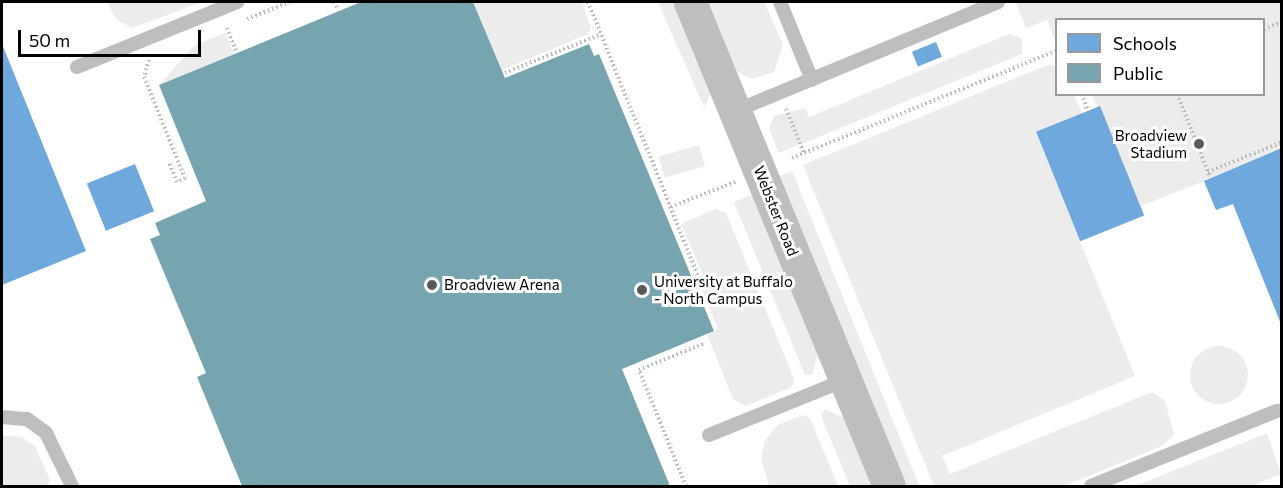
<!DOCTYPE html>
<html>
<head>
<meta charset="utf-8">
<style>
	body { margin:0 }
	#map { position:relative; width:1283px; height:488px; overflow:hidden; background:#fff; font-family:Commissioner,sans-serif }
	div>[style] { position:absolute }
	[style*='--x'] { left:calc(var(--x)*1px); top:calc(var(--y)*1px); width:calc(var(--w)*1px); rotate:calc(var(--a)*1deg) }
	.green>* { inset:0; background:#ececec; transform-origin:0 0 }
	.round { border-radius:50% }
	.schools>* { inset:0; background:#6fa8dc; transform-origin:0 0 }
	.public>* { inset:0; background:#76a5af }
	.path>* { height:4px; margin-top:-2px; transform-origin:0; background:repeating-linear-gradient(90deg,#b9b9b9 0 1.5px,transparent 0 4.5px) }
	.service>* { height:14px; margin:-7px; padding:0 7px; transform-origin:7px; border-radius:7px; background:#bebebe }
	.tertiary>* { height:33px; margin:-16.5px; padding:0 16.5px; transform-origin:16.5px; border-radius:16.5px; background:#bebebe }
	.dots>* { width:16px; height:16px; translate:-50% -50%; box-sizing:border-box; border:3px solid #fff; border-radius:50% }
	span { translate:-50% -50%; white-space:nowrap; text-align:center; line-height:1.15; -webkit-text-stroke:6px #fff; paint-order:stroke }
	.poi-label { font-size:15px; color:#000 }
	.right { translate:-100% -50%; text-align:right }
	.left { translate:0 -50%; text-align:left }
	.street-label { font-size:15px; color:#000 }
	.frame { position:absolute; inset:0; border:3px solid #000; pointer-events:none }
	.legend { position:absolute; left:1055px; top:18px; width:210px; height:78px; box-sizing:border-box; background:#fff; border:2px solid #999; margin:0; padding:8px 10px; list-style:none; font-size:18px; color:#000 }
	.legend li { display:flex; align-items:center; gap:12px; height:30px }
	.legend b { width:30px; border:2px solid #999 }
	.scale { position:absolute; left:18px; top:30px; width:183px; height:27px; box-sizing:border-box; border:3px solid #000; border-top:0; padding-left:8px; font-size:18px; line-height:21px; white-space:nowrap; color:#000; -webkit-text-stroke:4px #fff; paint-order:stroke }
</style>
</head>
<body>
<div id="map">
	<div class="green">
		<div style="clip-path:polygon(107px 2px,202px 2px,133px 28px,117px 20px)"></div>
		<div style="clip-path:polygon(473px 2px,582px 2px,591px 28px,586px 35px,502px 70px)"></div>
		<div style="clip-path:polygon(658px 2px,675px 2px,711px 94px,704px 107px)"></div>
		<div style="clip-path:polygon(705px 2px,764px 2px,783px 45px,774px 72px,752px 79px,735px 71px)"></div>
		<div style="clip-path:polygon(1015px 2px,1281px 2px,1281px 324px,1233px 204px,1216px 210px,1204px 181px,1141px 206px,1092px 95px,1264px 94px,1264px 20px,1056px 20px,1055px 40px,1047px 20px,1026px 28px)"></div>
		<div style="clip-path:polygon(225px 33px,234px 54px,159px 85px,195px 45px)"></div>
		<div style="clip-path:polygon(1009px 34px,1022px 38px,1022px 54px,779px 153px,769px 129px,774px 116px,805px 108px,809px 117px)"></div>
		<div style="clip-path:polygon(1050px 64px,1056px 67px,1056px 94px,1074px 95px,1082px 114px,1036px 133px,1135px 376px,942px 456px,950px 474px,1152px 392px,1165px 401px,1174px 434px,1162px 446px,1065px 486px,934px 486px,803px 165px)"></div>
		<div style="left:699px;top:145px;width:22px;height:42px;rotate:74deg"></div>
		<div style="left:792px;top:171px;width:340px;height:18px;rotate:68deg"></div>
		<div style="clip-path:polygon(753px 194px,818px 352px,812px 375px,805px 375px,734px 202px)"></div>
		<div style="clip-path:polygon(716px 209px,726px 213px,794px 379px,792px 387px,746px 406px,733px 399px,707px 334px,718px 329px,702px 289px,708px 286px,681px 224px)"></div>
		<div class="round" style="left:1190px;top:346px;width:58px;height:58px"></div>
		<div style="clip-path:polygon(825px 409px,844px 418px,874px 486px,850px 486px,821px 416px)"></div>
		<div style="clip-path:polygon(803px 415px,810px 418px,838px 486px,769px 486px,761px 459px,765px 440px,778px 425px)"></div>
		<div style="clip-path:polygon(1267px 433px,1281px 474px,1252px 486px,1135px 486px)"></div>
		<div style="clip-path:polygon(2px 435px,21px 437px,35px 446px,50px 480px,47px 486px,2px 486px)"></div>
	</div>
	<div class="schools">
		<div style="left:936px;top:42px;width:16px;height:26px;rotate:68deg"></div>
		<div style="clip-path:polygon(2px 44px,86px 251px,2px 285px)"></div>
		<div style="left:1100px;top:106px;width:118px;height:69px;rotate:68deg"></div>
		<div style="clip-path:polygon(1282px 148px,1282px 324px,1281px 324px,1233px 204px,1216px 210px,1204px 181px)"></div>
		<div style="left:135px;top:164px;width:51px;height:52px;rotate:68deg"></div>
	</div>
	<div class="public">
		<div style="clip-path:polygon(361px 2px,473px 2px,505px 78px,589px 44px,594px 56px,599px 54px,714px 331px,622px 369px,670px 486px,242px 486px,197px 377px,206px 373px,150px 239px,160px 235px,155px 223px,206px 201px,159px 85px)"></div>
	</div>
	<div class="path">
		<div style="--x:334;--y:2;--w:9;--a:63"></div>
		<div style="--x:588;--y:2;--w:295;--a:68.1"></div>
		<div style="--x:247;--y:19;--w:46;--a:-21.6"></div>
		<div style="--x:227;--y:28;--w:25;--a:69"></div>
		<div style="--x:1264;--y:29;--w:19;--a:-21"></div>
		<div style="--x:149;--y:60;--w:18;--a:106"></div>
		<div style="--x:144;--y:77;--w:109;--a:67.9"></div>
		<div style="--x:185;--y:178;--w:9;--a:153"></div>
		<div style="--x:177;--y:182;--w:22;--a:-112"></div>
		<div style="--x:505;--y:73;--w:104;--a:-22.1"></div>
		<div style="--x:1082;--y:94;--w:18;--a:71"></div>
		<div style="--x:1177;--y:94;--w:88;--a:68.1"></div>
		<div style="--x:786;--y:109;--w:48;--a:67.8"></div>
		<div style="--x:792;--y:158;--w:285;--a:-22.1"></div>
		<div style="--x:1208;--y:172;--w:80;--a:-22.1"></div>
		<div style="--x:671;--y:207;--w:69;--a:-21.3"></div>
		<div style="--x:686;--y:486;--w:125;--a:-112.1"></div>
		<div style="--x:639;--y:370;--w:71;--a:-22.2"></div>
	</div>
	<div class="service">
		<div style="--x:780;--y:2;--w:84;--a:67.7"></div>
		<div style="--x:77;--y:67;--w:173;--a:-22.1"></div>
		<div style="--x:735;--y:111;--w:285;--a:-22.5"></div>
		<div style="--x:2;--y:417;--w:25;--a:5"></div>
		<div style="--x:27;--y:419;--w:24;--a:36"></div>
		<div style="--x:46;--y:433;--w:59;--a:63.9"></div>
		<div style="--x:709;--y:435;--w:147;--a:-22"></div>
		<div style="--x:1091;--y:486;--w:201;--a:-22"></div>
	</div>
	<div class="tertiary">
		<div style="--x:690;--y:2;--w:523;--a:67.65"></div>
	</div>
	<div class="dots">
		<div style="left:1199px;top:144px;background:#595959"></div>
		<div style="left:432px;top:285px;background:#595959"></div>
		<div style="left:642px;top:290px;background:#595959"></div>
	</div>
	<div class="poi-label">
		<span class="right" style="left:1187px;top:144px">Broadview<br>Stadium</span>
		<span class="left" style="left:654px;top:290px">University at Buffalo<br>- North Campus</span>
		<span class="left" style="left:444px;top:285px">Broadview Arena</span>
	</div>
	<div class="street-label">
		<span style="left:776px;top:211px;rotate:68deg">Webster Road</span>
	</div>
	<div class="frame"></div>
	<ul class="legend">
	<li><b style="height:16px;background:#6fa8dc"></b>Schools</li>
	<li><b style="height:16px;background:#76a5af"></b>Public</li>
	</ul>
	<div class="scale">50 m</div>
</div>
</body>
</html>
